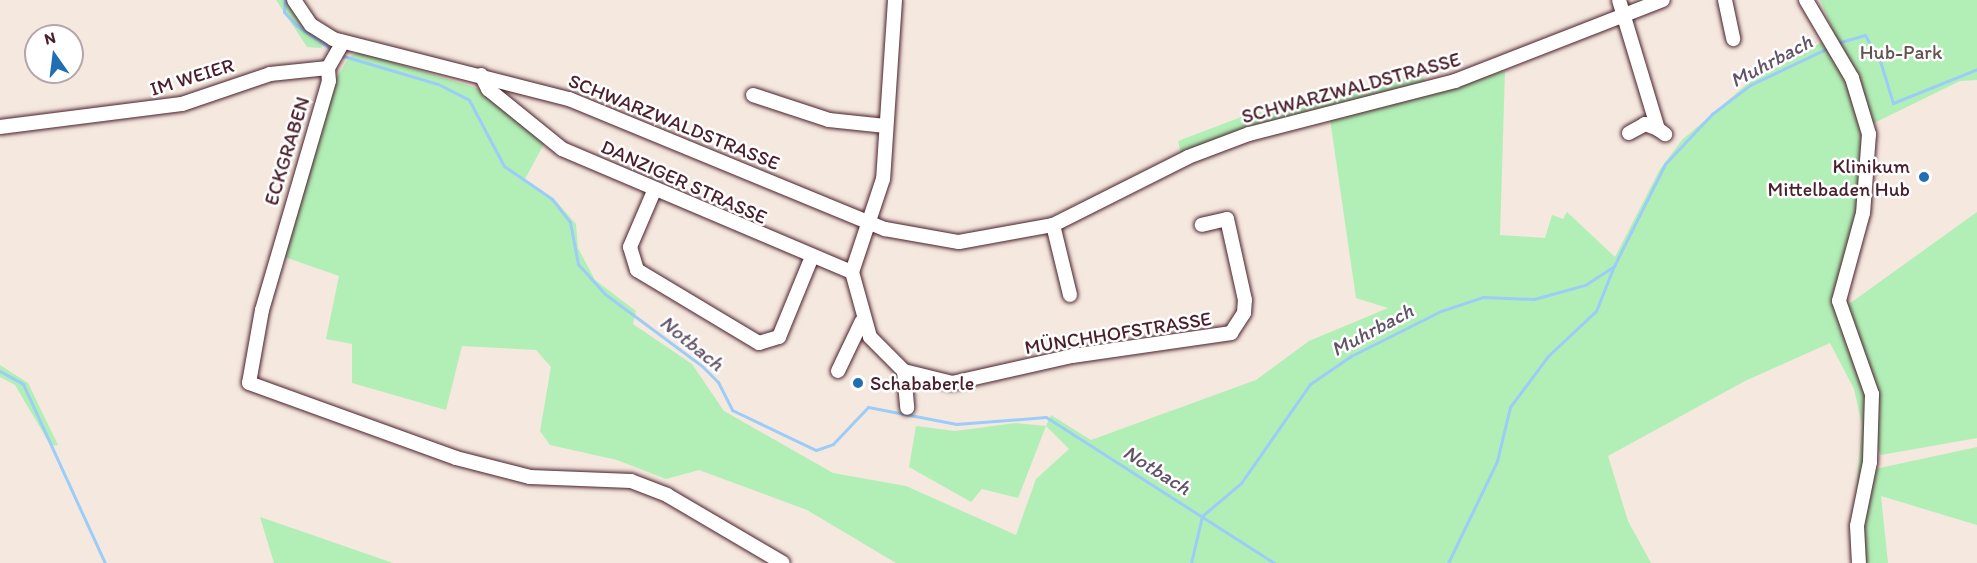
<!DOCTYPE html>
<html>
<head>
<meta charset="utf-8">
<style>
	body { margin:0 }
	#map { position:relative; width:1977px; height:563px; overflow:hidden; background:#f5e8de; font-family:Itim,sans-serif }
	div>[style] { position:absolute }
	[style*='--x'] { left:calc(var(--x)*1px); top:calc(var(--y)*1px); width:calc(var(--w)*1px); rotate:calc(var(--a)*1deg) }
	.green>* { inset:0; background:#b1efb6 }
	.stream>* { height:3px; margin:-1.5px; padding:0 1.5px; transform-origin:1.5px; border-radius:1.5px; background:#9bcdf8 }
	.roads { filter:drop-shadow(0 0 2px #4a1f2b) drop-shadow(0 0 2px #4a1f2b) }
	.minor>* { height:14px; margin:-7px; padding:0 7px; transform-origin:7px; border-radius:7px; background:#fff }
	.dots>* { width:16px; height:16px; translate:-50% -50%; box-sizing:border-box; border:3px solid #fff; border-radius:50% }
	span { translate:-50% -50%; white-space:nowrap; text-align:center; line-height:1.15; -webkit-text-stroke:5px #fff; paint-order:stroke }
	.park-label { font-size:20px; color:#64534e }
	.street-label { font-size:20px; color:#4a1f2b }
	.poi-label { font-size:20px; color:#4a1f2b }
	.right { translate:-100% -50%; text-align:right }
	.left { translate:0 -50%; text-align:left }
	.water-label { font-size:21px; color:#625368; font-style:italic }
	.north { position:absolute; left:24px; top:24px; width:60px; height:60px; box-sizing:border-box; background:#fff; border:2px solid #b7a5aa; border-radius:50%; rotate:346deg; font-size:16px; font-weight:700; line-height:24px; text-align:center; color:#4a1f2b }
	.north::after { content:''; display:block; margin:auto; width:21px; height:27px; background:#1f6fb2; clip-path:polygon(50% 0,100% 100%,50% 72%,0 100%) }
</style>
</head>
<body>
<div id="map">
	<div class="green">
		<div style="clip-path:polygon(276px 0,289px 0,302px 23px,324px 43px,321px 48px,307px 47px)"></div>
		<div style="clip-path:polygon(1820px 0,1977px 0,1977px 80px,1960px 81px,1872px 124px)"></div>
		<div style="clip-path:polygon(1824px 41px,1843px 70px,1864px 130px,1857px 218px,1835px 301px,1845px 340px,1868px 393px,1868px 438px,1855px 506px,1862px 425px,1854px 389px,1830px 343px,1745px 381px,1608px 456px,1628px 521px,1651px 563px,896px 563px,807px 510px,699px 470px,666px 479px,617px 460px,550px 445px,540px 431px,551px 367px,536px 350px,462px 346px,446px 410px,352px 383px,352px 344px,326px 339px,339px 276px,279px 255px,335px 80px,350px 56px,359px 52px,477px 88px,545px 142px,524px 181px,555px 200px,576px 224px,578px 248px,595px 280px,636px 311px,633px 324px,692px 364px,724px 411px,833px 473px,906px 486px,1016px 535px,1036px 479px,1069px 449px,1046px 426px,1018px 498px,982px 489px,971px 502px,909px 467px,916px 426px,955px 431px,1016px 423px,1046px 426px,1051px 415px,1091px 440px,1256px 380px,1309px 341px,1388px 308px,1356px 298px,1330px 119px,1505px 71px,1500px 235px,1545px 238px,1552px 215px,1563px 219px,1567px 212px,1615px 257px,1660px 169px,1682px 140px,1747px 84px)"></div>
		<div style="clip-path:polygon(1419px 74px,1428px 83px,1277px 119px,1181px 154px,1178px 141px,1244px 116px)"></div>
		<div style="clip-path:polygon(1977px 212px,1977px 438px,1881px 455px,1876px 445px,1878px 414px,1843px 296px,1849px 304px)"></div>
		<div style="clip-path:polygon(0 365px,28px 383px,58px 445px,51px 446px,15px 385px,0 377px)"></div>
		<div style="clip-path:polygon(1977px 447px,1977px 525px,1881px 496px,1888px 563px,1865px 563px,1862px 532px,1875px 469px)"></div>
		<div style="clip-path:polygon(260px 517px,266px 519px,393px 563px,274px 563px)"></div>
	</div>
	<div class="stream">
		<div style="--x:285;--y:0;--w:12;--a:95"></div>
		<div style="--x:284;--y:12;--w:18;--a:47"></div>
		<div style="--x:296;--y:25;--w:46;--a:34.4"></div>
		<div style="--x:1837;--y:43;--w:29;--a:-16"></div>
		<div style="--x:1865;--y:35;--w:33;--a:61"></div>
		<div style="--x:1881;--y:64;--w:41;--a:72.9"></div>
		<div style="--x:1893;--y:103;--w:91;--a:-22"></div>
		<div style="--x:340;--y:55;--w:102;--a:16.5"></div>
		<div style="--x:438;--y:84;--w:35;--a:27"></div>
		<div style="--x:469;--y:100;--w:75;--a:62.1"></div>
		<div style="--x:504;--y:166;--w:58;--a:34.5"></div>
		<div style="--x:552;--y:199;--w:29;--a:52"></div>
		<div style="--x:570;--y:222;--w:43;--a:79.2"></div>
		<div style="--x:578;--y:264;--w:40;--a:48"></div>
		<div style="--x:605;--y:294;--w:121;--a:36.6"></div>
		<div style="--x:702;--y:366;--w:23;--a:45"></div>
		<div style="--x:718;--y:382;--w:31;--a:63"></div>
		<div style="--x:732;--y:410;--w:93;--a:25.5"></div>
		<div style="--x:816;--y:450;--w:18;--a:-19"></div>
		<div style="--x:833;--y:444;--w:51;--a:-46.6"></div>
		<div style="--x:868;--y:407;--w:90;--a:10.9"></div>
		<div style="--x:956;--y:424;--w:90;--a:-4.4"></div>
		<div style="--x:1046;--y:417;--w:271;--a:32.6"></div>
		<div style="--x:0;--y:371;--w:26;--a:29"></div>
		<div style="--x:23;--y:384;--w:197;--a:65.4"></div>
		<div style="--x:1202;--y:516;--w:51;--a:-40.2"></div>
		<div style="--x:1241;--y:483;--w:121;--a:-55.1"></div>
		<div style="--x:1310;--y:384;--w:50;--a:-34.3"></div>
		<div style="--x:1351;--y:356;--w:101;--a:-26.6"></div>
		<div style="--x:1441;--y:311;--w:44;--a:-18.4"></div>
		<div style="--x:1483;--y:297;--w:51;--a:2.2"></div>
		<div style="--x:1534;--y:299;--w:53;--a:-15.4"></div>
		<div style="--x:1585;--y:285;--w:35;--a:-33"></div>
		<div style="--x:1614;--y:266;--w:114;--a:-63.4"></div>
		<div style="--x:1665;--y:164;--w:69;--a:-46.8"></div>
		<div style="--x:1712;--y:114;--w:48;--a:-37.3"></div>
		<div style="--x:1750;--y:85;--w:86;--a:-25.4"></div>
		<div style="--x:1191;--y:563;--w:48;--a:-76.8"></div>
		<div style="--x:1448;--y:563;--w:113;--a:-64.3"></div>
		<div style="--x:1497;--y:461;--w:56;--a:-76.5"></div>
		<div style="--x:1510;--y:407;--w:64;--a:-53.3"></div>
		<div style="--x:1548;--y:356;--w:66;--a:-43.2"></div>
		<div style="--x:1596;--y:311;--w:46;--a:-68.4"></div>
	</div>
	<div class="roads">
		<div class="minor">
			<div style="--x:294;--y:0;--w:30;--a:56"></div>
			<div style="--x:311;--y:25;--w:26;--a:32"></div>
			<div style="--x:333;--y:39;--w:244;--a:14.3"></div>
			<div style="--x:569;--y:99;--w:342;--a:22.4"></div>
			<div style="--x:885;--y:229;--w:75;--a:10"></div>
			<div style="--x:959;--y:242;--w:96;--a:-10.3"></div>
			<div style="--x:1053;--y:225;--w:151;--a:-26.7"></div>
			<div style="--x:1188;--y:157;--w:65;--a:-20.7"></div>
			<div style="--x:1249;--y:134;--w:213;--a:-14.4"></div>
			<div style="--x:1455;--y:81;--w:223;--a:-21.3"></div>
			<div style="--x:895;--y:0;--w:179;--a:93.8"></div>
			<div style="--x:883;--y:179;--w:98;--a:108.4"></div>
			<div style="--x:852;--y:272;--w:67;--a:74.5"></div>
			<div style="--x:870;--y:337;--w:48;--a:45"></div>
			<div style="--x:904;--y:371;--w:49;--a:14"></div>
			<div style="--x:952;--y:383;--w:123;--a:-12.7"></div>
			<div style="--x:1072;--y:356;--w:161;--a:-8.2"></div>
			<div style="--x:1231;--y:333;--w:24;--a:-57"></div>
			<div style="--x:1244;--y:313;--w:13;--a:-86"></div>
			<div style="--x:1245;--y:300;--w:83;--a:-102.5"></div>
			<div style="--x:1227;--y:219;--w:26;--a:167"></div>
			<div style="--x:1619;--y:0;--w:135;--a:73.2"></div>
			<div style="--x:1658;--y:129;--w:9;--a:36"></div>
			<div style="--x:1725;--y:0;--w:40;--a:78"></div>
			<div style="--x:1806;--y:0;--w:91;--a:59.5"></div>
			<div style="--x:1852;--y:78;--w:59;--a:73.1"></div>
			<div style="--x:1869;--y:134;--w:79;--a:94.3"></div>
			<div style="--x:1863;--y:213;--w:91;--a:105.3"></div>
			<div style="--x:1839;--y:301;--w:99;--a:70.5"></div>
			<div style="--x:1872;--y:394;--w:68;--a:91.7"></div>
			<div style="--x:1870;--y:462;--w:65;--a:101.5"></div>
			<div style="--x:1857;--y:526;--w:37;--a:87"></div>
			<div style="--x:328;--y:68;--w:13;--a:86"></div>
			<div style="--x:329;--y:81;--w:239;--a:106.3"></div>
			<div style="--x:262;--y:310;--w:74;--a:100.1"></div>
			<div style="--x:249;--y:383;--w:220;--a:19.9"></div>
			<div style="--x:456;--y:458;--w:76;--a:14.4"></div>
			<div style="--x:530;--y:477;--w:101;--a:2.3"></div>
			<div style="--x:631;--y:481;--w:39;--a:21"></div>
			<div style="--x:667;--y:495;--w:134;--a:30.4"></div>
			<div style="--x:481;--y:75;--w:16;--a:63"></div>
			<div style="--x:488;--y:89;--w:95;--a:39"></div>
			<div style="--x:562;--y:149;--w:315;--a:23"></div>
			<div style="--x:753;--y:95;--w:80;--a:18.2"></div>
			<div style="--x:829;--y:120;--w:57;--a:6"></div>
			<div style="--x:0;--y:127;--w:183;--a:-7.2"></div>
			<div style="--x:182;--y:104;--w:93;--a:-18.8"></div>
			<div style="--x:270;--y:74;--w:58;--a:-5.9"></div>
			<div style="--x:328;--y:68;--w:30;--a:-60"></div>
			<div style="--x:1629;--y:133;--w:18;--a:-29"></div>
			<div style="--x:1645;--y:124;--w:14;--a:21"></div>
			<div style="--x:654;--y:191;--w:61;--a:113.2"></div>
			<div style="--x:630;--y:247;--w:24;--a:73"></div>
			<div style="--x:637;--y:270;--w:142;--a:30.9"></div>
			<div style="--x:759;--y:343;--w:21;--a:-17"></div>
			<div style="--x:779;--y:337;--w:84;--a:-67.7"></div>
			<div style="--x:1053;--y:225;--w:72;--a:76.3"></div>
			<div style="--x:838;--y:371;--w:55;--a:-64.4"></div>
			<div style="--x:904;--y:371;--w:37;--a:85"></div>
		</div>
	</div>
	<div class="dots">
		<div style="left:1924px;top:177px;background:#1f6fb2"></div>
		<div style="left:858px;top:383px;background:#1f6fb2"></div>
	</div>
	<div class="park-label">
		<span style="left:1901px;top:52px">Hub-Park</span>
	</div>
	<div class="street-label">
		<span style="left:192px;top:77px;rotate:-17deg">IM WEIER</span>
		<span style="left:1351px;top:88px;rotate:-15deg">SCHWARZWALDSTRASSE</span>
		<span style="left:674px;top:122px;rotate:22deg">SCHWARZWALDSTRASSE</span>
		<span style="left:287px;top:151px;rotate:-73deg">ECKGRABEN</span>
		<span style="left:684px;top:182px;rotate:24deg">DANZIGER STRASSE</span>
		<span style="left:1118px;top:333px;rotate:-9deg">MÜNCHHOFSTRASSE</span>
	</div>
	<div class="poi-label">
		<span class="right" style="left:1910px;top:178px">Klinikum<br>Mittelbaden Hub</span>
		<span class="left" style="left:870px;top:383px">Schababerle</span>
	</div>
	<div class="water-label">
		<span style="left:1771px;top:61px;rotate:-28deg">Muhrbach</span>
		<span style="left:1372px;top:330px;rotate:-28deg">Muhrbach</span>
		<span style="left:692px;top:343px;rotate:39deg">Notbach</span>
		<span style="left:1157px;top:470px;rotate:32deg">Notbach</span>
	</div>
	<div class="north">N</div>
</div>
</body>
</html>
